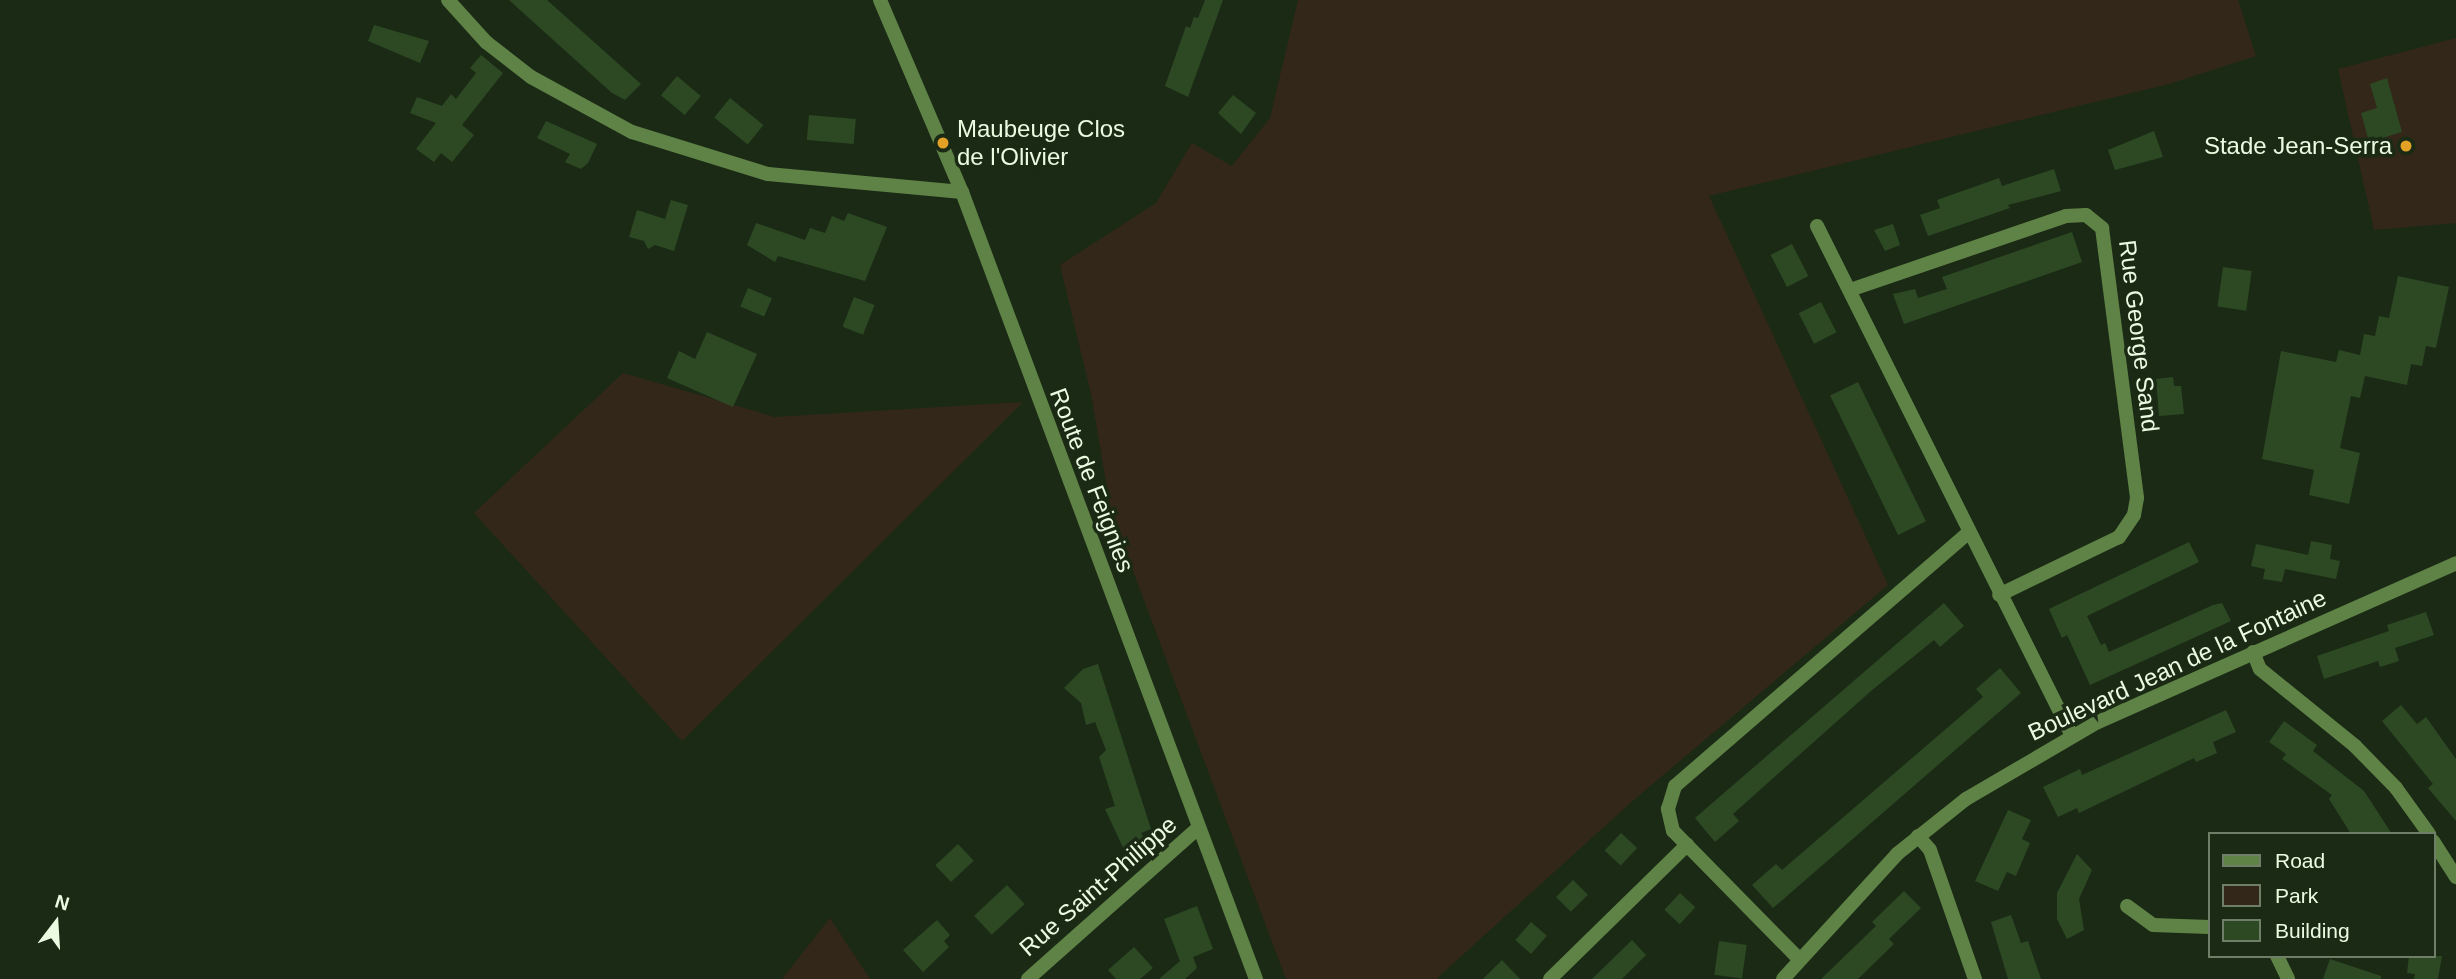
<!DOCTYPE html>
<html>
<head>
<meta charset="utf-8">
<style>
	body { margin:0 }
	#map { position:relative; width:2456px; height:979px; overflow:hidden; background:#1b2a15; font-family:Helvetica,sans-serif }
	div>[style] { position:absolute }
	[style*='--x'] { left:calc(var(--x)*1px); top:calc(var(--y)*1px); width:calc(var(--w)*1px); rotate:calc(var(--a)*1deg) }
	.green>* { inset:0; background:#332719 }
	.building>* { inset:0; background:#2c4923; transform-origin:0 0 }
	.minor>* { height:14px; margin:-7px; padding:0 7px; transform-origin:7px; border-radius:7px; background:#5f8346 }
	.tertiary>* { height:14px; margin:-7px; padding:0 7px; transform-origin:7px; border-radius:7px; background:#5f8346 }
	.dots>* { width:19px; height:19px; translate:-50% -50%; box-sizing:border-box; border:4px solid #1b2a15; border-radius:50% }
	span { translate:-50% -50%; white-space:nowrap; text-align:center; line-height:1.15; -webkit-text-stroke:7px #1b2a15; paint-order:stroke }
	.poi-label { font-size:24px; color:#eafbe2 }
	.left { translate:0 -50%; text-align:left }
	.right { translate:-100% -50%; text-align:right }
	.street-label { font-size:24px; color:#eafbe2 }
	.legend { position:absolute; left:2208px; top:832px; width:228px; height:126px; box-sizing:border-box; background:#1b2a15; border:2px solid #6e7e67; margin:0; padding:9px 12px; list-style:none; font-size:21px; color:#eafbe2 }
	.legend li { display:flex; align-items:center; gap:14px; height:35px }
	.legend b { width:35px; border:2px solid #6e7e67 }
	.north { position:absolute; left:21px; top:888px; width:70px; height:70px; -webkit-text-stroke:5px #1b2a15; paint-order:stroke; rotate:17deg; font-size:19px; font-weight:700; line-height:28px; text-align:center; color:#eafbe2 }
	.north::after { content:''; display:block; margin:auto; width:24px; height:32px; background:#eafbe2; clip-path:polygon(50% 0,100% 100%,50% 72%,0 100%) }
</style>
</head>
<body>
<div id="map">
	<div class="green">
		<div style="clip-path:polygon(1298px 0,2238px 0,2256px 56px,2169px 84px,1709px 196px,1888px 585px,1636px 798px,1436px 979px,1286px 979px,1111px 512px,1091px 394px,1060px 265px,1156px 203px,1192px 143px,1232px 166px,1270px 118px)"></div>
		<div style="clip-path:polygon(2456px 38px,2456px 223px,2374px 230px,2338px 69px)"></div>
		<div style="clip-path:polygon(623px 373px,775px 417px,1023px 402px,682px 741px,474px 513px)"></div>
		<div style="clip-path:polygon(830px 918px,870px 979px,782px 979px)"></div>
	</div>
	<div class="building">
		<div style="clip-path:polygon(509px 0,547px 0,641px 84px,625px 100px,612px 93px)"></div>
		<div style="clip-path:polygon(1205px 0,1223px 0,1188px 97px,1165px 86px,1186px 26px,1190px 28px,1194px 17px,1198px 18px)"></div>
		<div style="clip-path:polygon(374px 25px,429px 41px,420px 63px,368px 41px)"></div>
		<div style="clip-path:polygon(481px 55px,503px 73px,462px 125px,474px 135px,452px 162px,441px 153px,434px 162px,416px 149px,436px 123px,410px 113px,417px 97px,442px 106px,451px 94px,456px 99px,476px 73px,470px 68px)"></div>
		<div style="left:677px;top:76px;width:31px;height:25px;rotate:40deg"></div>
		<div style="clip-path:polygon(2387px 78px,2402px 132px,2369px 142px,2361px 113px,2377px 108px,2370px 84px)"></div>
		<div style="clip-path:polygon(1233px 95px,1256px 113px,1241px 134px,1218px 113px)"></div>
		<div style="left:730px;top:98px;width:43px;height:25px;rotate:39deg"></div>
		<div style="left:809px;top:115px;width:47px;height:25px;rotate:5deg"></div>
		<div style="clip-path:polygon(546px 121px,597px 144px,588px 163px,581px 169px,565px 162px,570px 154px,537px 138px)"></div>
		<div style="clip-path:polygon(2154px 131px,2163px 157px,2115px 170px,2108px 150px)"></div>
		<div style="clip-path:polygon(2054px 169px,2061px 191px,2008px 205px,2010px 208px,1928px 236px,1920px 215px,1940px 208px,1937px 200px,1999px 178px,2002px 186px)"></div>
		<div style="clip-path:polygon(671px 200px,688px 205px,674px 251px,655px 245px,648px 249px,644px 241px,629px 237px,637px 210px,665px 219px)"></div>
		<div style="clip-path:polygon(848px 213px,887px 227px,865px 281px,778px 256px,775px 262px,747px 245px,756px 223px,805px 240px,810px 228px,825px 233px,832px 216px,844px 221px)"></div>
		<div style="clip-path:polygon(1893px 224px,1900px 245px,1885px 251px,1874px 230px)"></div>
		<div style="clip-path:polygon(2072px 232px,2082px 262px,1904px 324px,1893px 294px,1915px 289px,1918px 298px,1947px 289px,1942px 277px)"></div>
		<div style="left:1792px;top:244px;width:36px;height:24px;rotate:63deg"></div>
		<div style="left:2223px;top:267px;width:29px;height:40px;rotate:8deg"></div>
		<div style="clip-path:polygon(2398px 276px,2449px 287px,2436px 348px,2426px 346px,2422px 366px,2411px 364px,2407px 385px,2365px 376px,2360px 398px,2351px 396px,2340px 448px,2360px 453px,2349px 504px,2309px 495px,2314px 470px,2262px 459px,2281px 351px,2336px 362px,2339px 350px,2360px 355px,2364px 334px,2375px 336px,2379px 316px,2389px 318px)"></div>
		<div style="left:748px;top:288px;width:26px;height:20px;rotate:23deg"></div>
		<div style="left:854px;top:297px;width:22px;height:32px;rotate:21deg"></div>
		<div style="left:1821px;top:302px;width:34px;height:25px;rotate:63deg"></div>
		<div style="clip-path:polygon(707px 332px,757px 354px,733px 407px,667px 378px,679px 351px,695px 359px)"></div>
		<div style="clip-path:polygon(2173px 377px,2174px 386px,2181px 386px,2184px 414px,2159px 416px,2156px 379px)"></div>
		<div style="left:1858px;top:382px;width:155px;height:31px;rotate:64deg"></div>
		<div style="clip-path:polygon(2311px 541px,2332px 545px,2330px 559px,2340px 561px,2336px 579px,2285px 569px,2282px 582px,2263px 579px,2265px 569px,2251px 566px,2256px 544px,2308px 555px)"></div>
		<div style="clip-path:polygon(2189px 542px,2199px 562px,2087px 616px,2101px 645px,2105px 643px,2109px 652px,2213px 605px,2222px 603px,2231px 621px,2090px 685px,2067px 635px,2062px 638px,2049px 609px)"></div>
		<div style="clip-path:polygon(1944px 603px,1964px 626px,1940px 647px,1934px 640px,1871px 691px,1733px 814px,1739px 821px,1715px 842px,1695px 818px)"></div>
		<div style="clip-path:polygon(2426px 612px,2434px 635px,2395px 648px,2399px 661px,2380px 667px,2378px 661px,2324px 679px,2317px 656px,2389px 631px,2387px 625px)"></div>
		<div style="clip-path:polygon(1098px 664px,1151px 829px,1141px 833px,1152px 849px,1148px 858px,1133px 869px,1105px 809px,1115px 806px,1099px 757px,1106px 750px,1095px 722px,1086px 725px,1081px 703px,1064px 688px,1083px 669px)"></div>
		<div style="clip-path:polygon(2000px 668px,2021px 693px,1773px 908px,1752px 885px,1776px 864px,1782px 870px,1983px 697px,1976px 689px)"></div>
		<div style="clip-path:polygon(2401px 705px,2417px 724px,2426px 717px,2456px 759px,2456px 821px,2428px 788px,2433px 784px,2382px 721px)"></div>
		<div style="clip-path:polygon(2226px 710px,2236px 732px,2213px 742px,2217px 753px,2196px 762px,2194px 758px,2079px 813px,2077px 808px,2058px 817px,2043px 787px,2080px 769px,2082px 775px)"></div>
		<div style="clip-path:polygon(2284px 721px,2317px 745px,2313px 751px,2364px 791px,2392px 834px,2351px 834px,2329px 799px,2332px 795px,2282px 759px,2286px 754px,2269px 742px)"></div>
		<div style="clip-path:polygon(2008px 810px,2031px 820px,2022px 839px,2030px 843px,2016px 876px,2007px 872px,1998px 891px,1975px 881px)"></div>
		<div style="left:1621px;top:833px;width:22px;height:24px;rotate:43deg"></div>
		<div style="left:958px;top:844px;width:23px;height:31px;rotate:47deg"></div>
		<div style="clip-path:polygon(2077px 854px,2092px 870px,2079px 899px,2084px 930px,2067px 939px,2057px 919px,2057px 893px)"></div>
		<div style="left:1573px;top:880px;width:21px;height:24px;rotate:45deg"></div>
		<div style="left:1007px;top:885px;width:26px;height:45px;rotate:47deg"></div>
		<div style="clip-path:polygon(1904px 891px,1921px 908px,1889px 939px,1894px 944px,1858px 979px,1821px 979px,1876px 926px,1872px 922px)"></div>
		<div style="left:1680px;top:893px;width:21px;height:23px;rotate:43deg"></div>
		<div style="clip-path:polygon(1197px 906px,1213px 949px,1193px 957px,1197px 968px,1185px 979px,1159px 979px,1180px 961px,1164px 919px)"></div>
		<div style="clip-path:polygon(2011px 915px,2021px 943px,2028px 941px,2041px 979px,2008px 979px,1991px 922px)"></div>
		<div style="clip-path:polygon(937px 920px,950px 935px,944px 941px,949px 947px,923px 972px,903px 950px)"></div>
		<div style="left:1531px;top:922px;width:21px;height:24px;rotate:41deg"></div>
		<div style="clip-path:polygon(1632px 940px,1646px 955px,1622px 979px,1592px 979px)"></div>
		<div style="left:1719px;top:941px;width:28px;height:34px;rotate:8deg"></div>
		<div style="clip-path:polygon(1134px 947px,1153px 968px,1140px 979px,1116px 979px,1108px 970px)"></div>
		<div style="clip-path:polygon(2409px 956px,2442px 956px,2438px 979px,2414px 979px,2415px 974px,2407px 973px)"></div>
		<div style="clip-path:polygon(2330px 959px,2381px 976px,2381px 979px,2323px 979px)"></div>
		<div style="clip-path:polygon(1502px 960px,1520px 979px,1483px 979px)"></div>
	</div>
	<div class="minor">
		<div style="--x:448;--y:0;--w:57;--a:47.9"></div>
		<div style="--x:486;--y:42;--w:57;--a:37.9"></div>
		<div style="--x:531;--y:77;--w:115;--a:28.6"></div>
		<div style="--x:632;--y:132;--w:142;--a:17.2"></div>
		<div style="--x:768;--y:174;--w:195;--a:5.3"></div>
		<div style="--x:1817;--y:226;--w:570;--a:63.43"></div>
		<div style="--x:1850;--y:290;--w:228;--a:-18.9"></div>
		<div style="--x:2066;--y:216;--w:20;--a:-3"></div>
		<div style="--x:2086;--y:215;--w:21;--a:39"></div>
		<div style="--x:2102;--y:228;--w:272;--a:82.6"></div>
		<div style="--x:2137;--y:498;--w:17;--a:100"></div>
		<div style="--x:2134;--y:515;--w:27;--a:124"></div>
		<div style="--x:2119;--y:537;--w:133;--a:154.2"></div>
		<div style="--x:2253;--y:652;--w:18;--a:68"></div>
		<div style="--x:2260;--y:669;--w:122;--a:39"></div>
		<div style="--x:2355;--y:746;--w:59;--a:45.7"></div>
		<div style="--x:2396;--y:788;--w:57;--a:54.3"></div>
		<div style="--x:1918;--y:836;--w:18;--a:49"></div>
		<div style="--x:1930;--y:850;--w:137;--a:70.8"></div>
		<div style="--x:2433;--y:841;--w:43;--a:57.4"></div>
		<div style="--x:2127;--y:906;--w:32;--a:36"></div>
		<div style="--x:2153;--y:925;--w:56;--a:2"></div>
		<div style="--x:2277;--y:956;--w:25;--a:64"></div>
		<div style="--x:1799;--y:959;--w:180;--a:-134.5"></div>
		<div style="--x:1673;--y:831;--w:23;--a:-103"></div>
		<div style="--x:1668;--y:809;--w:24;--a:-73"></div>
		<div style="--x:1675;--y:786;--w:389;--a:-40.8"></div>
		<div style="--x:1028;--y:979;--w:227;--a:-41.6"></div>
		<div style="--x:1550;--y:979;--w:192;--a:-44.4"></div>
		<div style="--x:1783;--y:979;--w:169;--a:-47.6"></div>
		<div style="--x:1897;--y:854;--w:88;--a:-38.6"></div>
		<div style="--x:1966;--y:799;--w:153;--a:-30.3"></div>
		<div style="--x:2098;--y:722;--w:392;--a:-23.9"></div>
	</div>
	<div class="tertiary">
		<div style="--x:880;--y:0;--w:209;--a:66.9"></div>
		<div style="--x:962;--y:192;--w:840;--a:69.52"></div>
	</div>
	<div class="dots">
		<div style="left:943px;top:143px;background:#e3a226"></div>
		<div style="left:2406px;top:146px;background:#e3a226"></div>
	</div>
	<div class="poi-label">
		<span class="left" style="left:957px;top:143px">Maubeuge Clos<br>de l'Olivier</span>
		<span class="right" style="left:2392px;top:146px">Stade Jean-Serra</span>
	</div>
	<div class="street-label">
		<span style="left:2139px;top:336px;rotate:83deg">Rue George Sand</span>
		<span style="left:1092px;top:480px;rotate:69deg">Route de Feignies</span>
		<span style="left:2177px;top:665px;rotate:-25deg">Boulevard Jean de la Fontaine</span>
		<span style="left:1098px;top:886px;rotate:-41deg">Rue Saint-Philippe</span>
	</div>
	<ul class="legend">
	<li><b style="height:9px;background:#5f8346"></b>Road</li>
	<li><b style="height:19px;background:#332719"></b>Park</li>
	<li><b style="height:19px;background:#2c4923"></b>Building</li>
	</ul>
	<div class="north">N</div>
</div>
</body>
</html>
